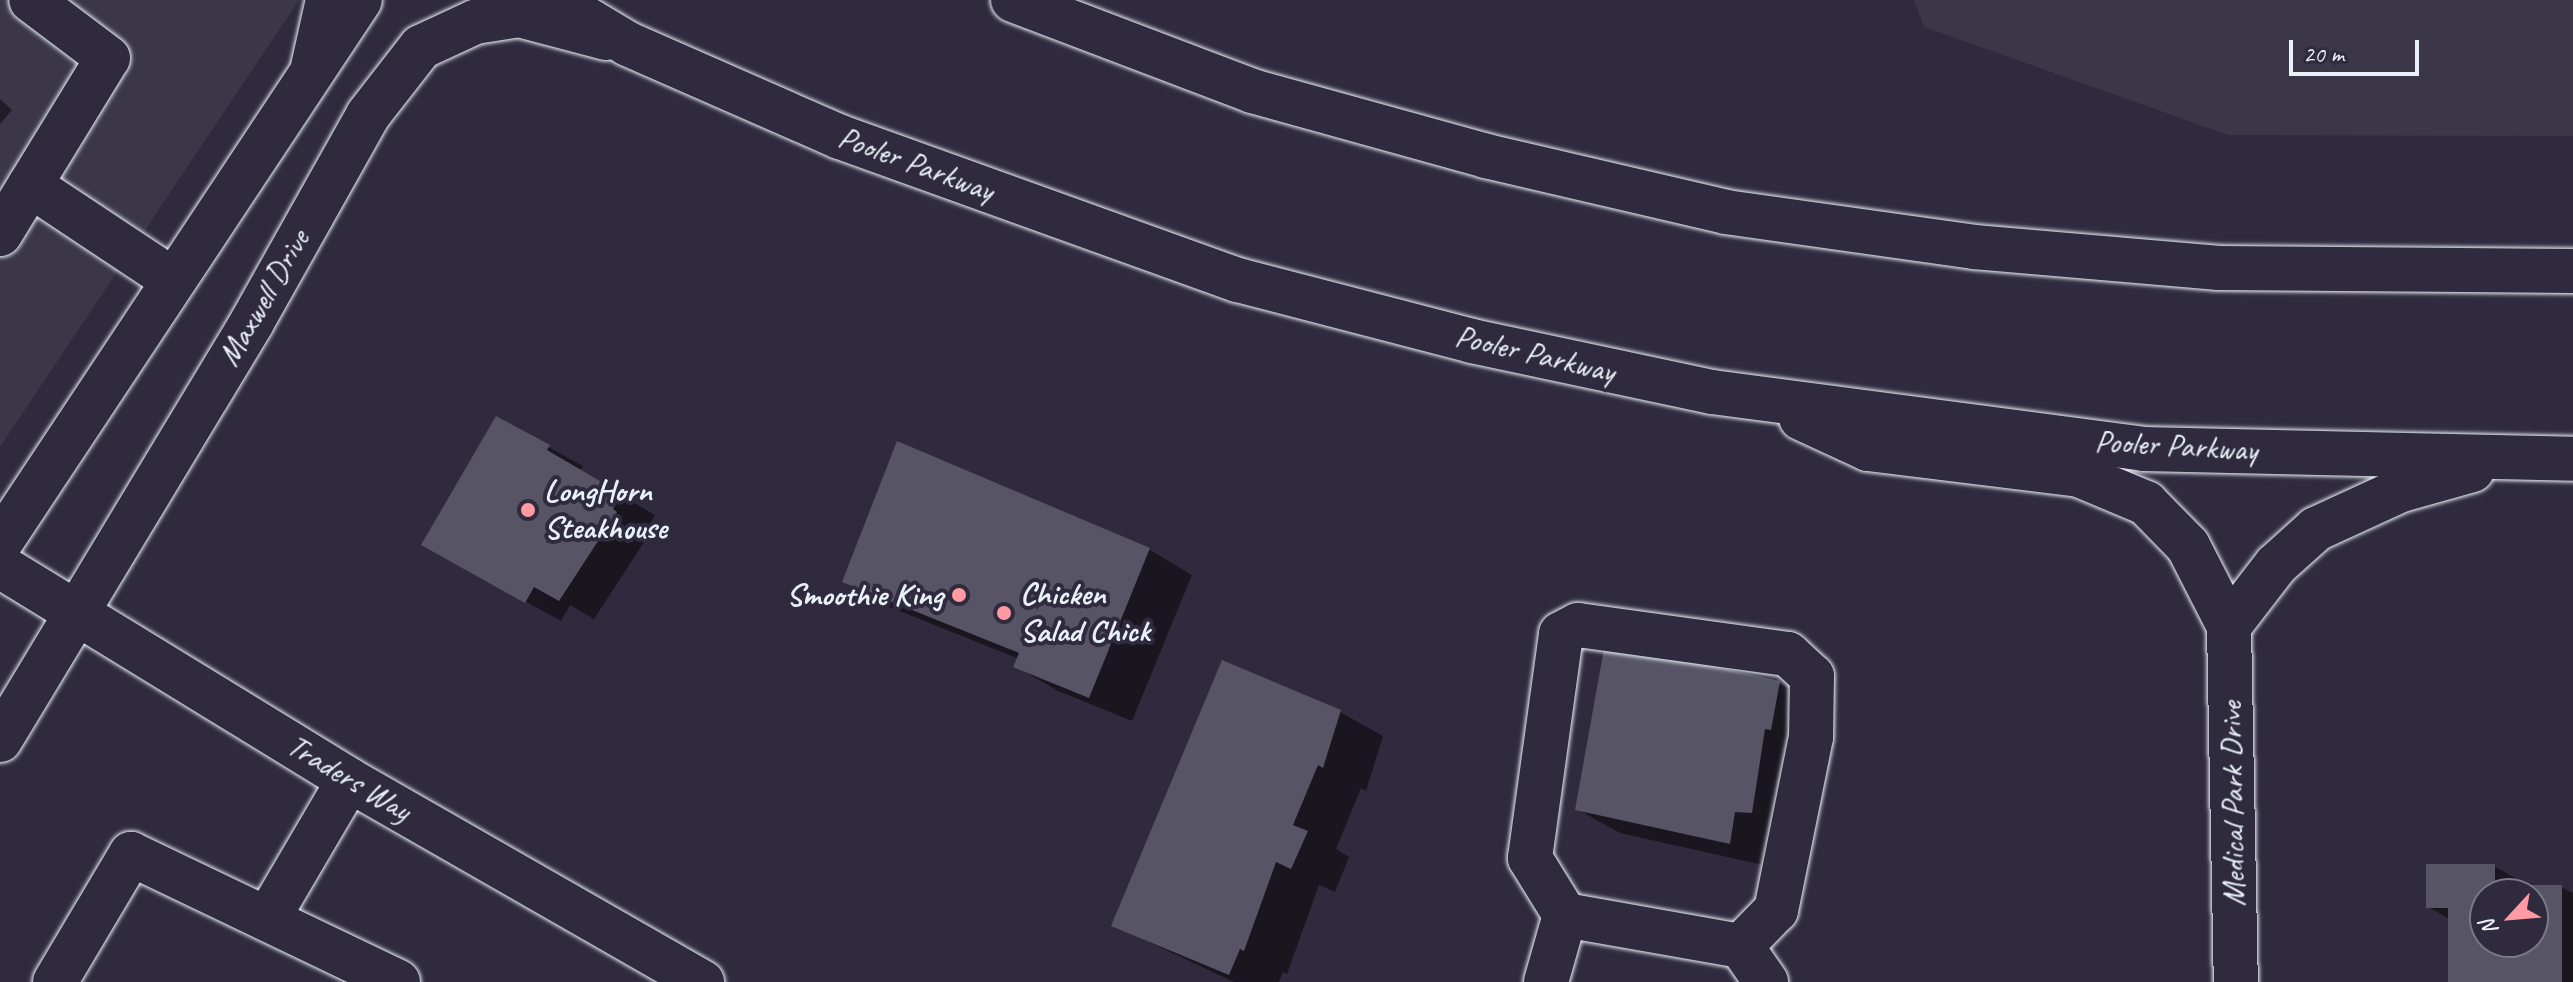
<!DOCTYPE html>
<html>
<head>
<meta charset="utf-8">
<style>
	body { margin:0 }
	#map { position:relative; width:2573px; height:982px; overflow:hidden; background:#2f2a3d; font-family:Caveat,sans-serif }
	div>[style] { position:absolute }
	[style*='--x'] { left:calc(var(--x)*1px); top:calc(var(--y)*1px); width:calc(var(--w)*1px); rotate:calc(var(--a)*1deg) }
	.built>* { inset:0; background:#3b3749 }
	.shadow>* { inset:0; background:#0007 }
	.building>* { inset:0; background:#575565 }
	.roads { filter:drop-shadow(0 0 2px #e8f1f8) drop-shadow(0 0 2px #e8f1f8) }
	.minor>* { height:44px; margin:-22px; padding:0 22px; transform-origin:22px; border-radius:22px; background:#2f2a3d }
	.major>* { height:44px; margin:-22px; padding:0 22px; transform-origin:22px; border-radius:22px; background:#2f2a3d }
	.dots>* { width:22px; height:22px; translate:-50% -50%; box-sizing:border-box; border:4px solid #2f2a3d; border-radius:50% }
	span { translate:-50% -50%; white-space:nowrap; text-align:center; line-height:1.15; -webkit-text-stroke:8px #2f2a3d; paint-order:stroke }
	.street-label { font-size:32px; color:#e8f1f8 }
	.poi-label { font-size:32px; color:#e8f1f8; font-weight:700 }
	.left { translate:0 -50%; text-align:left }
	.right { translate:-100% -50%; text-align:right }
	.north { position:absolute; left:2469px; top:878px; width:80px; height:80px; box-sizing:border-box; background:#2f2a3d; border:2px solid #797a88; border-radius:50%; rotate:244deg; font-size:22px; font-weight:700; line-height:32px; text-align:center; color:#e8f1f8 }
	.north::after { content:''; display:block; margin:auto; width:28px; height:36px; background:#ff9aa2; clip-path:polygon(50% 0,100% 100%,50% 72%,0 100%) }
	.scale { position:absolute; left:2289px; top:40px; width:130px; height:36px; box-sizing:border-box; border:4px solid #e8f1f8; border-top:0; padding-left:10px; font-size:24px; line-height:28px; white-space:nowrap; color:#e8f1f8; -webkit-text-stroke:6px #2f2a3d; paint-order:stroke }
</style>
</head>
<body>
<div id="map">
	<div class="built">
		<div style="clip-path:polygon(0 0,299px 0,0 447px)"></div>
		<div style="clip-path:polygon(1914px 0,2573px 0,2573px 136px,2228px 135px,1924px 27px)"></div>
	</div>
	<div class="shadow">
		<div style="clip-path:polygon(0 99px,12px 110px,0 124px)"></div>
		<div style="clip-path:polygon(497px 419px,583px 466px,580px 471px,655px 515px,646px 531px,650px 533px,594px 619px,570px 605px,561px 621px,458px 564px)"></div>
		<div style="clip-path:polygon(898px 444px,1150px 550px,1192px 575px,1132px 721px,1058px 691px,1015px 666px,1019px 659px,887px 606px,844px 581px)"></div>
		<div style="clip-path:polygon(1779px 683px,1822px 707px,1772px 867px,1620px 833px,1577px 809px)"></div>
		<div style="clip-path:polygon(1340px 712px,1383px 736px,1366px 791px,1361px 788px,1336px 849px,1349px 857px,1335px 892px,1319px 885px,1287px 974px,1283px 972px,1279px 982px,1234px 982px,1113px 925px)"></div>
		<div style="clip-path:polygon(evenodd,2494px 866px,2529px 886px,2561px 887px,2573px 893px,2573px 982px,2450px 982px,2450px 919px,2428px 907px,2494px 866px,2485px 894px,2533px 894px,2533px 942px,2485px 942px,2485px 894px)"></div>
	</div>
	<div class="building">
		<div style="clip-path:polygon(496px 416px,550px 445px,547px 450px,622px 494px,613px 509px,617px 512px,559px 601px,534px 587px,525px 603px,421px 545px)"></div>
		<div style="clip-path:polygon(897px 441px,1150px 548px,1089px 698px,1013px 667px,1019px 653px,842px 582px)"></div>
		<div style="clip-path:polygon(1605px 643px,1780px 681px,1771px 730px,1765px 729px,1752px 813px,1735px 812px,1730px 844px,1575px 810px)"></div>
		<div style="clip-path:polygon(1222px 660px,1341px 710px,1323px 768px,1318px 765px,1293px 825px,1308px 831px,1291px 869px,1276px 862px,1244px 951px,1240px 949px,1229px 975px,1111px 926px)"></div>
		<div style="clip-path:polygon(evenodd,2426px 864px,2495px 864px,2495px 885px,2562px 885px,2562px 982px,2448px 982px,2448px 908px,2426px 908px,2426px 864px,2485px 894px,2533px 894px,2533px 942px,2485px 942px,2485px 894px)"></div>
	</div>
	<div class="roads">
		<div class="minor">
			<div style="--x:30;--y:185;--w:172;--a:33.6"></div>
			<div style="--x:0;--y:234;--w:206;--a:-58.5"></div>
			<div style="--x:108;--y:58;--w:96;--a:-143"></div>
			<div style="--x:0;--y:543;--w:651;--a:-56.46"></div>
			<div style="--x:0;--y:566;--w:409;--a:31.5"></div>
			<div style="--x:349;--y:780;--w:407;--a:29.8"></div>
			<div style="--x:2229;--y:626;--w:356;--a:88.9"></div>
			<div style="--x:0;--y:740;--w:488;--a:-58.9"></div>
			<div style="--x:252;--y:322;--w:237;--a:-60.7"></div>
			<div style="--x:368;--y:115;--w:86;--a:-52.1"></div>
			<div style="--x:421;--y:47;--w:60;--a:-24.8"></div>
			<div style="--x:475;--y:22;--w:45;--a:-9"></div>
			<div style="--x:519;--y:15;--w:90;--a:14.8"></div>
			<div style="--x:1565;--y:915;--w:67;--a:-121.6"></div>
			<div style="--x:1530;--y:858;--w:226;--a:-82.1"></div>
			<div style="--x:1561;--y:634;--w:19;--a:-28"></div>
			<div style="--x:1578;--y:625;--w:212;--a:7.9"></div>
			<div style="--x:1788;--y:654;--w:33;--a:43"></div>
			<div style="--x:1812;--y:676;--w:61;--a:90.9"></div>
			<div style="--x:1811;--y:737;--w:177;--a:101.4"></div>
			<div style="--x:1776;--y:910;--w:50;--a:134.2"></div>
			<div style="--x:268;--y:918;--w:160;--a:-59.6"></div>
			<div style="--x:55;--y:982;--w:149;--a:-59.3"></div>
			<div style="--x:131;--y:854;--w:296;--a:25.6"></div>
			<div style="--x:1546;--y:982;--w:70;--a:-74.2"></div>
			<div style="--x:1565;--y:915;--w:179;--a:10"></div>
			<div style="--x:1741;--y:946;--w:44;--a:55.2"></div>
		</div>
		<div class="major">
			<div style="--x:555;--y:0;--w:85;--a:31.1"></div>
			<div style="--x:628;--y:44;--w:232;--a:23.7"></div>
			<div style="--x:840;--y:137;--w:423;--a:19.8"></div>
			<div style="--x:1238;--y:280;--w:242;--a:14.6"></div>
			<div style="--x:1472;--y:341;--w:245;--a:12"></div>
			<div style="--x:1712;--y:392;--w:435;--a:7.5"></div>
			<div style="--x:2143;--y:449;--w:430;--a:1.3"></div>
			<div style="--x:1013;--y:0;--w:256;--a:20.8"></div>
			<div style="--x:1252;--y:91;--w:243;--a:15.5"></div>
			<div style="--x:1486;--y:156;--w:246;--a:13.1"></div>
			<div style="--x:1726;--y:212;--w:250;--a:8"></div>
			<div style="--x:1974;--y:247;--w:246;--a:4.9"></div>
			<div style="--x:2219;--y:268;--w:354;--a:0.5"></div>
			<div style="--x:313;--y:67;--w:69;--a:-77.4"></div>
			<div style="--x:1801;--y:418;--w:74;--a:24.8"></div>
			<div style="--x:1868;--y:449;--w:213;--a:7"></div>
			<div style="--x:2079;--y:475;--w:73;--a:22.7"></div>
			<div style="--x:2146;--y:503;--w:60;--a:45.7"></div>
			<div style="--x:2188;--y:546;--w:90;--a:62.9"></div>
			<div style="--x:2229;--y:626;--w:77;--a:-52.4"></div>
			<div style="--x:2276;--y:565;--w:54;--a:-42"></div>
			<div style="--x:2316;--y:529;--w:94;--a:-24.6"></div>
			<div style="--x:2401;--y:490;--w:74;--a:-15.7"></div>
		</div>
	</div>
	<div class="dots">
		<div style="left:528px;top:510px;background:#ff9aa2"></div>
		<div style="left:959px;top:595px;background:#ff9aa2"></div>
		<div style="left:1004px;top:613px;background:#ff9aa2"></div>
	</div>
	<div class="street-label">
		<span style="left:916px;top:164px;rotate:20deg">Pooler Parkway</span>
		<span style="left:264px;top:298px;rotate:-60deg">Maxwell Drive</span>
		<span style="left:1535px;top:354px;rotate:13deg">Pooler Parkway</span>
		<span style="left:2176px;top:446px;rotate:3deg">Pooler Parkway</span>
		<span style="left:349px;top:778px;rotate:31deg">Traders Way</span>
		<span style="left:2233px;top:804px;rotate:-91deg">Medical Park Drive</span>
	</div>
	<div class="poi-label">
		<span class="left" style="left:544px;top:510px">LongHorn<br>Steakhouse</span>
		<span class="right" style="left:943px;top:595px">Smoothie King</span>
		<span class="left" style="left:1020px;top:613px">Chicken<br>Salad Chick</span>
	</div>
	<div class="north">N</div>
	<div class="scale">20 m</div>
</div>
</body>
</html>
